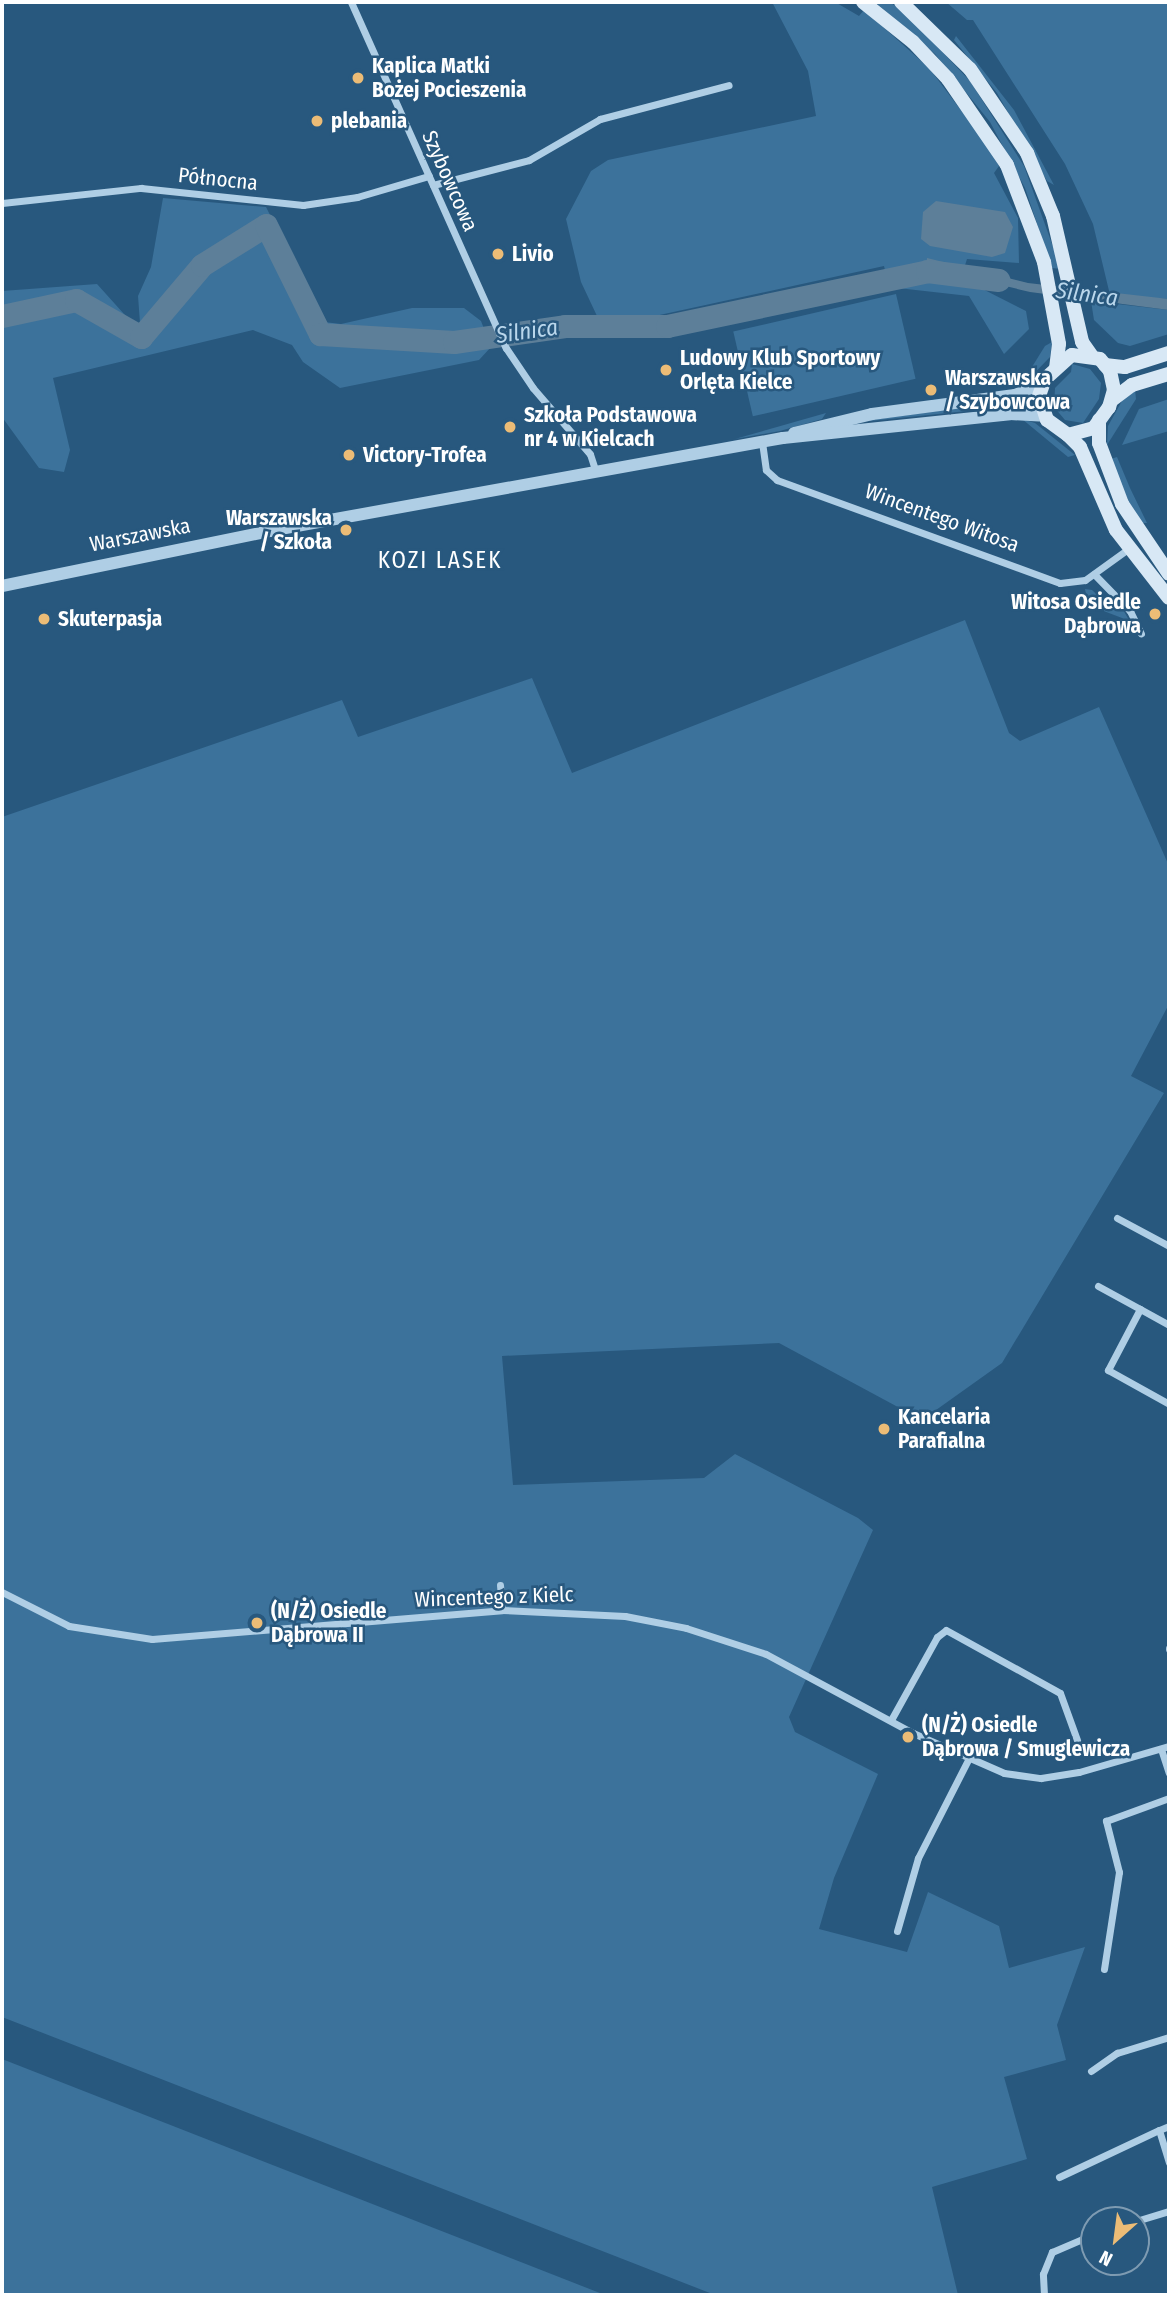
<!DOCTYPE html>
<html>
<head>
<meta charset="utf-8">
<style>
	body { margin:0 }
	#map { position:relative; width:1171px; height:2297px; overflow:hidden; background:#28587e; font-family:"Fira Sans Condensed",sans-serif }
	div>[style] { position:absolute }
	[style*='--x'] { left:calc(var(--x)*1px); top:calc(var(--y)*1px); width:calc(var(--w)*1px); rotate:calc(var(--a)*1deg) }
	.green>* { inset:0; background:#3c729b; transform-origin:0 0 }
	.water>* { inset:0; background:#5d7f99 }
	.river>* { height:23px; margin:-11.5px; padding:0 11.5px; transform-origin:11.5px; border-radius:11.5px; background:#5d7f99 }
	.minor>* { height:7px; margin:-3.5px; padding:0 3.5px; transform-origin:3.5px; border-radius:3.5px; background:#afcee5 }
	.tertiary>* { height:12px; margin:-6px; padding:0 6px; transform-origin:6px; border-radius:6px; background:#afcee5 }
	.secondary>* { height:14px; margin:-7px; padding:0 7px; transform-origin:7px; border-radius:7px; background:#d8e8f5 }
	.dots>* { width:19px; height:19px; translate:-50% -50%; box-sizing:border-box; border:4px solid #28587e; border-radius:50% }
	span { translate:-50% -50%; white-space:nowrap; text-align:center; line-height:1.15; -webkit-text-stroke:5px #28587e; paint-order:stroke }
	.poi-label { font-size:21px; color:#fff; font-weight:700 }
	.left { translate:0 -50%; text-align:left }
	.right { translate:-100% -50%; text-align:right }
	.street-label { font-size:21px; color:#fff }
	.water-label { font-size:23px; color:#bad7ec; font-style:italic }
	.neighbourhood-label { font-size:23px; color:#fff; letter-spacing:2px }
	.frame { position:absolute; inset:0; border:4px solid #fff; pointer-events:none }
	.north { position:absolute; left:1080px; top:2206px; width:70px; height:70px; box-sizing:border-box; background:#28587e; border:2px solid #7e9bb2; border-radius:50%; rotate:208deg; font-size:19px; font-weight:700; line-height:28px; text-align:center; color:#fff }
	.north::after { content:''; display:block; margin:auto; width:24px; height:32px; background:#ecbc76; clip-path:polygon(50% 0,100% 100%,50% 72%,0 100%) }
</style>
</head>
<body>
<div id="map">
	<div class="green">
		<div style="clip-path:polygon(772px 2px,835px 2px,859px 16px,864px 10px,929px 68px,988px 146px,999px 166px,994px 173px,1018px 218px,1019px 263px,967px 259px,961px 278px,1026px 311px,1029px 329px,1004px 354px,969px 296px,889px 287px,884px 266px,655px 316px,597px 316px,581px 282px,566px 219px,591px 171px,608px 160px,816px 116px,808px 71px)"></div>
		<div style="clip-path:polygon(875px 2px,890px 2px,907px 15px,970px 81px,1024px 166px,1061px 269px,1052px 268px,1025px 188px,990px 122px,935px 54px)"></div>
		<div style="clip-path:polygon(946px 2px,1169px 2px,1169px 299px,1110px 295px,1093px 224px,1065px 164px,973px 20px,967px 20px)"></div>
		<div style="clip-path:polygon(956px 36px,1014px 110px,1054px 185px,1047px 181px,997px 93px,954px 40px)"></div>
		<div style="clip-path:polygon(163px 198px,266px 207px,324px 322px,341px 324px,412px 308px,464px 308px,481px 321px,491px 347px,479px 360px,340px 388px,303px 362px,292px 345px,253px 330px,53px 378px,70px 450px,64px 472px,39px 468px,2px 417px,2px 291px,97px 284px,133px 324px,140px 323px,138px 296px,151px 267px)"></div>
		<div style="left:896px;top:294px;width:87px;height:167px;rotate:77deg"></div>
		<div style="clip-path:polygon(1091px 301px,1169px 310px,1169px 334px,1130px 346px,1118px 343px,1094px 320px)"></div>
		<div style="clip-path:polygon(1052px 342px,1050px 357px,1017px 391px,1045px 346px)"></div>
		<div style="clip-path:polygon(1072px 364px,1090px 369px,1101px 383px,1099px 399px,1083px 423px,1065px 420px,1054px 407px,1055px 388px,1071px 372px)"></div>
		<div style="clip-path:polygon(1135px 390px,1136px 399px,1107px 445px,1108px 426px,1123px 399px)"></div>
		<div style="clip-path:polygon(1169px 399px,1169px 431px,1122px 445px,1139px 409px)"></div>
		<div style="clip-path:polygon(1005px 402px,1006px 407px,870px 421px,870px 420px)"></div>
		<div style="clip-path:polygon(826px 413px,822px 419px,780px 431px,735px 439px)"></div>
		<div style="clip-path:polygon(1022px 419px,1035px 423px,1075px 455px,1068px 457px)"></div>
		<div style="clip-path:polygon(1117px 457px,1130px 488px,1147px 523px,1140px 523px,1127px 498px,1111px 459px)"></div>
		<div style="clip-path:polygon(1085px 589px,1092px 590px,1110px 607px,1122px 608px,1133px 627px,1122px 618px,1088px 605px)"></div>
		<div style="clip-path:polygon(965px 620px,1009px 733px,1020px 741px,1099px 707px,1169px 866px,1169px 1004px,1131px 1076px,1164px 1093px,1002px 1363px,922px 1420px,779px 1343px,502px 1356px,513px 1485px,704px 1478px,735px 1454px,858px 1518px,873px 1530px,789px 1717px,795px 1732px,878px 1774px,834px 1878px,819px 1929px,907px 1952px,928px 1892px,999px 1926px,1009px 1968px,1085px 1947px,1057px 2025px,1066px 2060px,1004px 2077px,1027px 2159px,932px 2187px,958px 2295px,715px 2295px,2px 2017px,2px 817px,342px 700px,358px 737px,532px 678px,572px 773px)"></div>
		<div style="clip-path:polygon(2px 2059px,605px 2295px,2px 2295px)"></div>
	</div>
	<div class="water">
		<div style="clip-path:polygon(936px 201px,1005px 212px,1013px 227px,1005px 253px,992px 257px,930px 246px,921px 239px,923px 212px)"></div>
		<div style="clip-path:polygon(927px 258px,1028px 283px,1169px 299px,1169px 310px,1030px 292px,926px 267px)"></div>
	</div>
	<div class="river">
		<div style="--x:2;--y:316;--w:76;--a:-12.2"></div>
		<div style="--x:76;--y:300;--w:75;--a:29.6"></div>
		<div style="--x:141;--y:337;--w:94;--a:-49.7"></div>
		<div style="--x:202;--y:265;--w:75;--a:-32"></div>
		<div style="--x:266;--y:225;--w:122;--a:63.6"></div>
		<div style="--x:320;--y:334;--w:134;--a:3.4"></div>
		<div style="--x:454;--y:342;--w:112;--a:-8.2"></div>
		<div style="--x:565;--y:326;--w:102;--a:0"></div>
		<div style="--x:667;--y:326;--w:266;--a:-11.9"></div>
		<div style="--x:927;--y:271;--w:72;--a:7.2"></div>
	</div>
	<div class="minor">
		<div style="--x:351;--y:2;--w:379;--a:65.9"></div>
		<div style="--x:506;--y:348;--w:48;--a:56"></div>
		<div style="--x:533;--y:388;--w:87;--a:49.2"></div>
		<div style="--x:590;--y:454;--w:19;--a:72"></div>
		<div style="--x:433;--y:185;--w:99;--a:-14.6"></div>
		<div style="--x:529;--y:160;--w:82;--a:-30"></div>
		<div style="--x:600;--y:119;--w:133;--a:-14.8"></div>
		<div style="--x:2;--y:203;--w:140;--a:-6.2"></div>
		<div style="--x:141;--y:188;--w:163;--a:6"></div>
		<div style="--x:303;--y:205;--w:55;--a:-8.4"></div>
		<div style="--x:357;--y:197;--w:75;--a:-16.3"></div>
		<div style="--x:762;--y:442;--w:28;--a:82"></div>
		<div style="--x:766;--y:470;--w:15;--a:42"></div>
		<div style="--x:777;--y:480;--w:301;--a:20"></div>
		<div style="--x:1060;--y:583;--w:25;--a:-7"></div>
		<div style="--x:1085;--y:580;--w:53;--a:-35.8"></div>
		<div style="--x:1094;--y:574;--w:52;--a:45.8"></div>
		<div style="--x:1130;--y:611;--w:25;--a:64"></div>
		<div style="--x:1117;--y:1218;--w:59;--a:28.3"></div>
		<div style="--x:1098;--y:1286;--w:48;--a:28.7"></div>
		<div style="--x:1169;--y:1325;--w:33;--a:-151"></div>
		<div style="--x:1140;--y:1309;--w:69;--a:117.7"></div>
		<div style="--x:1108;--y:1370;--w:70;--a:29.1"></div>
		<div style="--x:500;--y:1585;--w:25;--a:85"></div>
		<div style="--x:2;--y:1592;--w:75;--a:26.9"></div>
		<div style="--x:69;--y:1626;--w:84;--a:8.9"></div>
		<div style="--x:152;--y:1639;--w:351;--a:-4.7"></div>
		<div style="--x:502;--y:1610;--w:123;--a:2.8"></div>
		<div style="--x:625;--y:1616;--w:62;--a:11.1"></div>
		<div style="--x:686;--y:1628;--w:84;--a:18"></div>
		<div style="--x:766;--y:1654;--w:167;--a:28.3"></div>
		<div style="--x:913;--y:1733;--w:99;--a:23.7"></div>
		<div style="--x:1004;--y:1773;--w:37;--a:8"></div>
		<div style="--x:1041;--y:1778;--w:38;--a:-9"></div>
		<div style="--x:1079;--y:1772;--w:94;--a:-16.1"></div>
		<div style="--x:1169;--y:1648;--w:1;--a:90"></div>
		<div style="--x:891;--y:1720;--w:95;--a:-61"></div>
		<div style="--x:937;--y:1637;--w:11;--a:-38"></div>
		<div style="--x:946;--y:1630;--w:130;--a:28.9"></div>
		<div style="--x:1060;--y:1693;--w:50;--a:70.1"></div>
		<div style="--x:1161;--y:1749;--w:25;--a:72"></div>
		<div style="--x:897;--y:1931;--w:76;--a:-74"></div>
		<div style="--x:918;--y:1858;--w:110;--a:-63"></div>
		<div style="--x:1104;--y:1969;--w:98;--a:-81.2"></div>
		<div style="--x:1119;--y:1872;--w:53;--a:-104.3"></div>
		<div style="--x:1106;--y:1821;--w:67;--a:-20.1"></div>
		<div style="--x:1091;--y:2071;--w:32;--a:-35"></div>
		<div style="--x:1117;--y:2053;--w:54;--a:-17.1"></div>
		<div style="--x:1169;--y:2126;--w:11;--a:158"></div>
		<div style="--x:1159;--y:2130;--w:34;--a:73"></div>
		<div style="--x:1059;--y:2177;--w:110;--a:-25.2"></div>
		<div style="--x:1136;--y:2221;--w:34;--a:-17"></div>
		<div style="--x:1044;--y:2295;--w:21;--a:-93"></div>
		<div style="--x:1043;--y:2274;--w:24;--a:-68"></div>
		<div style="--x:1052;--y:2252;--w:46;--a:-23.2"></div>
	</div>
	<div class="tertiary">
		<div style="--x:794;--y:433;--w:80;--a:-13.7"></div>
		<div style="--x:872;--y:414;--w:144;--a:-7.6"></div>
		<div style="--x:1015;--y:395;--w:30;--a:-23"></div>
		<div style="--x:2;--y:586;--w:273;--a:-11.6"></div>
		<div style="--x:269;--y:531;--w:522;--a:-10.26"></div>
		<div style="--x:783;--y:438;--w:228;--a:-6"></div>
		<div style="--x:1010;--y:414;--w:34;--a:3"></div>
	</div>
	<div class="secondary">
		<div style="--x:863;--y:2;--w:64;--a:38.7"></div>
		<div style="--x:913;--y:42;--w:51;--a:46.6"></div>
		<div style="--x:948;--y:79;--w:104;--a:55.5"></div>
		<div style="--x:1007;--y:165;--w:104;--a:69.1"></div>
		<div style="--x:1044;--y:262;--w:83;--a:79.6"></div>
		<div style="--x:1059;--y:344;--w:23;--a:97"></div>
		<div style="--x:901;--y:2;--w:96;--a:44.2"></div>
		<div style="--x:970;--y:69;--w:102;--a:55.8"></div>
		<div style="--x:1027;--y:153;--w:68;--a:67.6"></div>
		<div style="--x:1053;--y:216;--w:129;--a:77"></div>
		<div style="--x:1082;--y:342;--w:16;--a:55"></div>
		<div style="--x:1072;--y:355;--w:28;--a:8"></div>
		<div style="--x:1100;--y:359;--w:16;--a:50"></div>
		<div style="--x:1110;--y:371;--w:19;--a:78"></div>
		<div style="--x:1114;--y:390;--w:18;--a:106"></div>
		<div style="--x:1109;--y:407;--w:26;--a:126"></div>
		<div style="--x:1094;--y:428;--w:27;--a:165"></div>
		<div style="--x:1068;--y:435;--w:26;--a:-144"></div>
		<div style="--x:1047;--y:420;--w:25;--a:-108"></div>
		<div style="--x:1039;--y:396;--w:18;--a:-71"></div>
		<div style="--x:1045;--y:379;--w:36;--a:-42"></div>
		<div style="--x:1105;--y:365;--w:20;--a:6"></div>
		<div style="--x:1125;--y:367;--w:46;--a:-17.7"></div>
		<div style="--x:1112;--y:400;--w:25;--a:-37"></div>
		<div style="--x:1132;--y:385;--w:39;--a:-17"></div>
		<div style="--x:1099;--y:420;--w:23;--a:90"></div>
		<div style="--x:1099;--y:443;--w:65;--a:69.3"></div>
		<div style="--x:1122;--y:504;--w:84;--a:56.1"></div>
		<div style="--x:1068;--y:435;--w:17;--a:45"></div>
		<div style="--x:1080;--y:447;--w:90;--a:66.6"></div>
		<div style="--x:1116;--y:530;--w:86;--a:52.1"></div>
	</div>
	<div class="dots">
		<div style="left:358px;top:78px;background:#ecbc76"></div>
		<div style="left:317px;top:121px;background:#ecbc76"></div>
		<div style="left:498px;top:254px;background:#ecbc76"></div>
		<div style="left:666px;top:370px;background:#ecbc76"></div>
		<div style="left:931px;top:390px;background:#ecbc76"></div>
		<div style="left:510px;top:427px;background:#ecbc76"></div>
		<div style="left:349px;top:455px;background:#ecbc76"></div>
		<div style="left:346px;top:530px;background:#ecbc76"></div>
		<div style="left:1155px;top:614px;background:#ecbc76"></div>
		<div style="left:44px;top:619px;background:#ecbc76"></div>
		<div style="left:884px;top:1429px;background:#ecbc76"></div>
		<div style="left:257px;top:1623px;background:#ecbc76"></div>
		<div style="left:908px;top:1737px;background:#ecbc76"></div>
	</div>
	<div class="poi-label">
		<span class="left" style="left:372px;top:78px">Kaplica Matki<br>Bożej Pocieszenia</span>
		<span class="left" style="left:331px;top:121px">plebania</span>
		<span class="left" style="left:512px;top:254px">Livio</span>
		<span class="left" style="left:680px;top:370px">Ludowy Klub Sportowy<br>Orlęta Kielce</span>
		<span class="left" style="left:945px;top:390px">Warszawska<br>/ Szybowcowa</span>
		<span class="left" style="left:524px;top:427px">Szkoła Podstawowa<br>nr 4 w Kielcach</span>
		<span class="left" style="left:363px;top:455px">Victory-Trofea</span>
		<span class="right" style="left:332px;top:530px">Warszawska<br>/ Szkoła</span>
		<span class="right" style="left:1141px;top:614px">Witosa Osiedle<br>Dąbrowa</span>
		<span class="left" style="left:58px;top:619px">Skuterpasja</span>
		<span class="left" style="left:898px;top:1429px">Kancelaria<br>Parafialna</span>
		<span class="left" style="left:271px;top:1623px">(N/Ż) Osiedle<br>Dąbrowa II</span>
		<span class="left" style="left:922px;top:1737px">(N/Ż) Osiedle<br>Dąbrowa / Smuglewicza</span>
	</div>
	<div class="street-label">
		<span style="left:218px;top:179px;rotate:6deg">Północna</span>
		<span style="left:450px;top:181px;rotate:66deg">Szybowcowa</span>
		<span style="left:942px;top:518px;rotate:20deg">Wincentego Witosa</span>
		<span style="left:140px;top:535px;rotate:-11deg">Warszawska</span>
		<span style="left:494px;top:1597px;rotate:-2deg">Wincentego z Kielc</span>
	</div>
	<div class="water-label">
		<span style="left:1087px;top:294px;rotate:8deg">Silnica</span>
		<span style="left:527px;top:331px;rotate:-8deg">Silnica</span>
	</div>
	<div class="neighbourhood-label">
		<span style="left:440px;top:560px">KOZI LASEK</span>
	</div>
	<div class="frame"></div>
	<div class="north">N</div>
</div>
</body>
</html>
